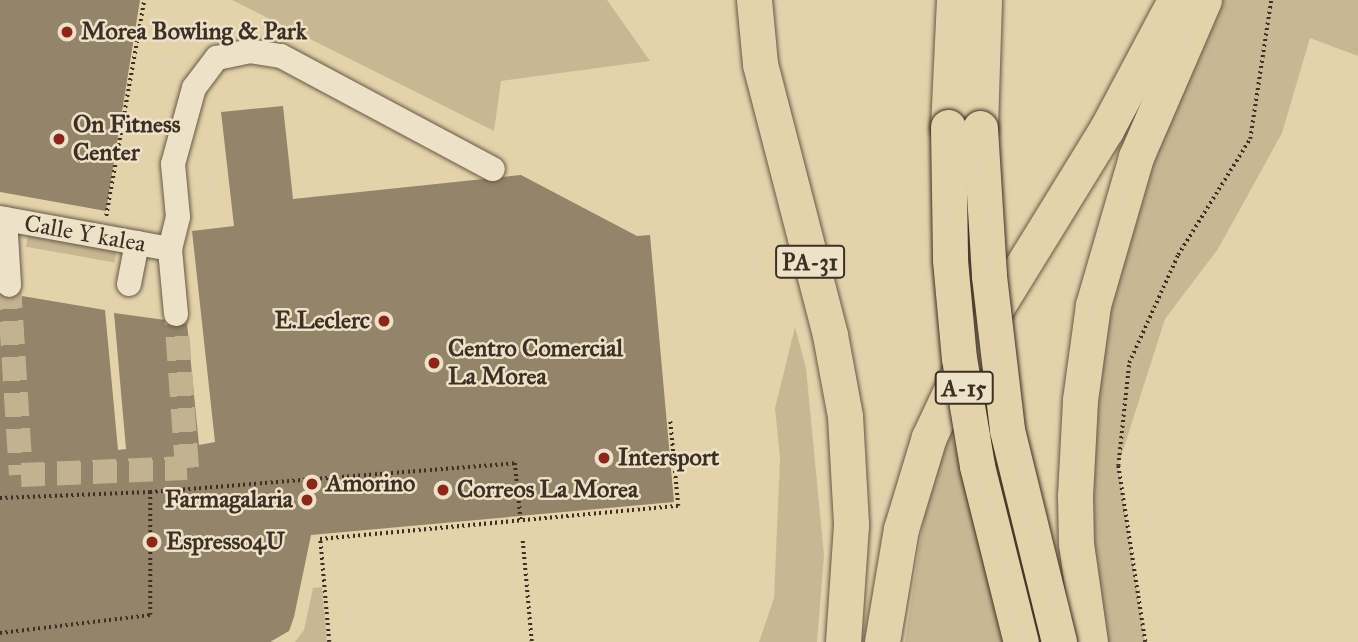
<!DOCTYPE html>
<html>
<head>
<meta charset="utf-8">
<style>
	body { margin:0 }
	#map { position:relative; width:1358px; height:642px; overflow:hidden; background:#e4d3aa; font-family:"IM FELL Great Primer",serif }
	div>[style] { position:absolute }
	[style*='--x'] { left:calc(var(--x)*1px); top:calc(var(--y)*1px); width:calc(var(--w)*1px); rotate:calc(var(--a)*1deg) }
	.green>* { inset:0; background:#c8b793; transform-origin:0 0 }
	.building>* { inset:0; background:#94846a }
	.minor-tunnel>* { height:24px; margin-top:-12px; transform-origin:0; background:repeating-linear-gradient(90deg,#c3b28f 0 24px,transparent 0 36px) }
	.path>* { height:3.5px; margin-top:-1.75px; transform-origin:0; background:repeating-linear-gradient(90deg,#3d2f24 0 2px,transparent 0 5.5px) }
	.roads { filter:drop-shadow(0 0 2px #675846) drop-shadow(0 0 2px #675846) }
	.minor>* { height:24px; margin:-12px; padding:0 12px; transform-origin:12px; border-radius:12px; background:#ede2c8 }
	.highway>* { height:35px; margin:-17.5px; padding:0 17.5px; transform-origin:17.5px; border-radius:17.5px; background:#e4d3aa }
	.bridges { filter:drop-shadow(0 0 2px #3d2f24) drop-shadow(0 0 2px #3d2f24) }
	.highway-bridge>* { height:35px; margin:-17.5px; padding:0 17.5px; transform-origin:17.5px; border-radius:17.5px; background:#e4d3aa }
	.dots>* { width:19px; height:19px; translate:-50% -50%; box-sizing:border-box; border:4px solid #ede2c8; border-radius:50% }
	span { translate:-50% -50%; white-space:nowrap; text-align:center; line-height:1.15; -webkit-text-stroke:5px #ede2c8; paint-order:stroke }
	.shield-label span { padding:2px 5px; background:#ede2c8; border:2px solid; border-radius:5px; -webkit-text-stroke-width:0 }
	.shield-label { font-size:23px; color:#3d2f24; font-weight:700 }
	.poi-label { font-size:24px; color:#3d2f24; font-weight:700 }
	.left { translate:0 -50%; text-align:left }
	.right { translate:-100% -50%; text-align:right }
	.street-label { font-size:24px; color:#3d2f24 }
</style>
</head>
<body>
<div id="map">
	<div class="green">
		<div style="clip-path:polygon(232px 0,607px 0,650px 61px,501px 81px,494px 131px)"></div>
		<div style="clip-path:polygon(1218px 0,1358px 0,1358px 56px,1310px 38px,1282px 133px,1218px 249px,1165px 319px,1118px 466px,1145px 642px,1099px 642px,1087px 517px,1093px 377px,1124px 224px)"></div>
		<div style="left:28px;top:235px;width:90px;height:12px;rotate:10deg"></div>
		<div style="clip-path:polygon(795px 327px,806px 368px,824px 555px,817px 642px,759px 642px,774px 598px,780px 458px,775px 408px)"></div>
		<div style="clip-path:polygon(951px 431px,1002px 642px,905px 642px,930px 477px)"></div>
		<div style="clip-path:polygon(322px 587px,327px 642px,295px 642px,304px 630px,313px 588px)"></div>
	</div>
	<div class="building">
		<div style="clip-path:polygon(0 0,140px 0,106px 211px,0 192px)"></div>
		<div style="clip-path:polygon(283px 106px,293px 199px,521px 175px,637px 236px,650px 235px,674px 502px,311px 535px,294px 617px,289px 631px,270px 642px,0 642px,0 307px,20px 305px,22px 296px,105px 310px,118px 450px,126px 449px,114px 313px,187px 323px,199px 445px,215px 442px,192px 231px,234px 226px,221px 112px)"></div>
	</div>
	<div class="minor-tunnel">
		<div style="--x:9;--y:285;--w:190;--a:86.4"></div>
		<div style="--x:21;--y:475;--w:166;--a:-2.4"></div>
		<div style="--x:187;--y:468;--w:154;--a:-94.1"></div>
	</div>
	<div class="path">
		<div style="--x:106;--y:216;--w:219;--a:-80"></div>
		<div style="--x:0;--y:498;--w:150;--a:-2.3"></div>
		<div style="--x:150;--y:492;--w:366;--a:-4.5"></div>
		<div style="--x:515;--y:463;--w:59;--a:84.2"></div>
		<div style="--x:523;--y:541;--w:101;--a:84.9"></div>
		<div style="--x:0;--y:633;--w:151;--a:-6.8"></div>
		<div style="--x:150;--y:615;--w:123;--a:-90"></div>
		<div style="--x:329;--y:642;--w:103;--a:-95"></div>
		<div style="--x:320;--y:539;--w:360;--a:-5.3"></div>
		<div style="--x:678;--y:506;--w:85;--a:-95.4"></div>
		<div style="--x:1145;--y:642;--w:178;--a:-98.7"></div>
		<div style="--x:1118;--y:466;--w:104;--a:-83.9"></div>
		<div style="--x:1129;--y:363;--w:119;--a:-65.6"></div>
		<div style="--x:1178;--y:255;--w:137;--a:-58.2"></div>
		<div style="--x:1250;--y:139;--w:141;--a:-81.4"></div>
	</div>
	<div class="roads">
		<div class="minor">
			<div style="--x:0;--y:218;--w:173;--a:10.3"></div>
			<div style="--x:5;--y:219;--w:66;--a:86.5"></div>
			<div style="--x:129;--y:284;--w:42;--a:-79"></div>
			<div style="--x:176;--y:314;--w:65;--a:-95.3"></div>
			<div style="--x:170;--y:249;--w:33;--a:-76"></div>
			<div style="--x:178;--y:217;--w:53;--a:-95.4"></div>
			<div style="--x:173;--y:164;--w:79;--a:-74.6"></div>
			<div style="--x:194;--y:88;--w:38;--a:-53"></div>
			<div style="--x:217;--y:58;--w:33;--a:-12"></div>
			<div style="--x:249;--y:51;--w:32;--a:9"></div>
			<div style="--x:281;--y:56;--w:240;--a:28.1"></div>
		</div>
		<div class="highway">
			<div style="--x:754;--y:0;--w:64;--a:84.6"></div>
			<div style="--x:760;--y:64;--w:280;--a:75.5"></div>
			<div style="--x:830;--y:335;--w:82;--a:79.5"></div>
			<div style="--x:845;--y:416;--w:109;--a:86.8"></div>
			<div style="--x:851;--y:525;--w:117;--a:93.9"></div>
			<div style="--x:948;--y:127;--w:127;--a:-87.3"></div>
			<div style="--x:980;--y:128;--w:128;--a:-88.2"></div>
			<div style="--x:882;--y:642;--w:115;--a:-80.5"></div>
			<div style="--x:901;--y:529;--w:96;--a:-73.1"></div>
			<div style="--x:929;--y:437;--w:92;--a:-64.8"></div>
			<div style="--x:968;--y:354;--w:263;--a:-58.4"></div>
			<div style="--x:1106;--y:130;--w:147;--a:-62"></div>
			<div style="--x:1090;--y:642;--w:99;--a:-98.1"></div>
			<div style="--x:1076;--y:544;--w:48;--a:-91.2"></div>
			<div style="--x:1075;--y:496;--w:96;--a:-87"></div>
			<div style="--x:1080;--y:400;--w:96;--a:-82.2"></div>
			<div style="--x:1093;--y:305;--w:154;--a:-73.8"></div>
			<div style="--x:1136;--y:157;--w:171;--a:-66.6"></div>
		</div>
	</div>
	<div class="bridges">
		<div class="highway-bridge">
			<div style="--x:948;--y:127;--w:133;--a:89.1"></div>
			<div style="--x:950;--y:260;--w:98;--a:84.8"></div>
			<div style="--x:959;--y:358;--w:109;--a:80.5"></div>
			<div style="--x:977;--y:466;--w:181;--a:76"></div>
			<div style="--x:980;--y:128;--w:148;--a:86.5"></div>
			<div style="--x:989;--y:276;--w:155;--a:83.3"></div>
			<div style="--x:1007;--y:430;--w:218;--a:76.2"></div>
		</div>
	</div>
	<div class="dots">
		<div style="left:67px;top:32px;background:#8f2418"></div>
		<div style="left:59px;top:139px;background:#8f2418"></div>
		<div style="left:384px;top:321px;background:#8f2418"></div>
		<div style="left:434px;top:363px;background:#8f2418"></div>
		<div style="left:604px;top:458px;background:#8f2418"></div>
		<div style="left:312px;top:484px;background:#8f2418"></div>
		<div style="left:443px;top:490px;background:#8f2418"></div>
		<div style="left:307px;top:500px;background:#8f2418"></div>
		<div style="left:152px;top:542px;background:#8f2418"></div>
	</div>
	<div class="shield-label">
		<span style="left:810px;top:262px">PA-31</span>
		<span style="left:964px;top:388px">A-15</span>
	</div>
	<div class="poi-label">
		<span class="left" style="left:81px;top:32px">Morea Bowling &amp; Park</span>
		<span class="left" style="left:73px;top:139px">On Fitness<br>Center</span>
		<span class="right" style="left:370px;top:321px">E.Leclerc</span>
		<span class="left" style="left:448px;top:363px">Centro Comercial<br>La Morea</span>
		<span class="left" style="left:618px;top:458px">Intersport</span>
		<span class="left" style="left:326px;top:484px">Amorino</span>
		<span class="left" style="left:457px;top:490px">Correos La Morea</span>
		<span class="right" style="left:293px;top:500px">Farmagalaria</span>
		<span class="left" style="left:166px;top:542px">Espresso4U</span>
	</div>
	<div class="street-label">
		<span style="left:85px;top:234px;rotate:10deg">Calle Y kalea</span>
	</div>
</div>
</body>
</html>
